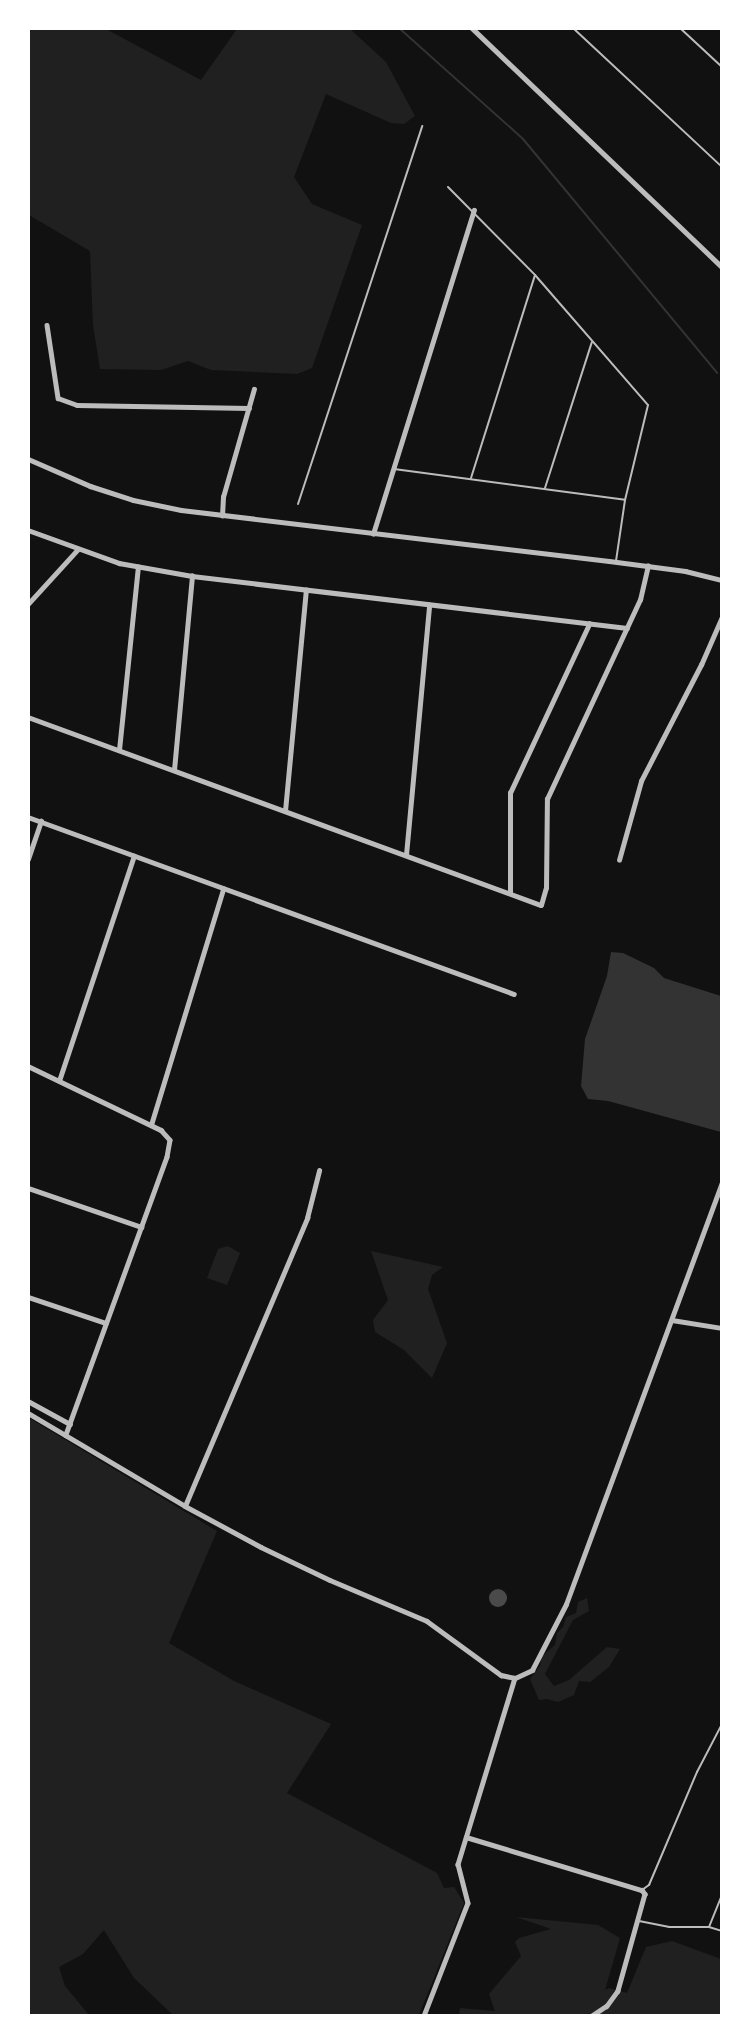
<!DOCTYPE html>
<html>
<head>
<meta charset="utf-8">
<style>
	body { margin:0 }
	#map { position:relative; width:750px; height:2044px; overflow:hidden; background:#111; font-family:"Sofia Sans Condensed",sans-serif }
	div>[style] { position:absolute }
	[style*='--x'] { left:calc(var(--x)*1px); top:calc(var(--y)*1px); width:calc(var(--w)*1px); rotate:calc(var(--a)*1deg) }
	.green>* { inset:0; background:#202020 }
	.water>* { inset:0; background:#333 }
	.stream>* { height:2px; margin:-1px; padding:0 1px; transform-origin:1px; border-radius:1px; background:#333 }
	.building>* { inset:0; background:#4a4a4a }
	.round { border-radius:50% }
	.service>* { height:2px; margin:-1px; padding:0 1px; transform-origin:1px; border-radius:1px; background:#bcbcbc }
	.minor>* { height:4.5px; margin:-2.25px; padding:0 2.25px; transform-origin:2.25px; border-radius:2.25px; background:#bcbcbc }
	.tertiary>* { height:5px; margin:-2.5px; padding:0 2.5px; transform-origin:2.5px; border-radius:2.5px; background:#bcbcbc }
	span { translate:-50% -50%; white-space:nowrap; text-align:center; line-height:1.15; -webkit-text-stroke:4.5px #fff; paint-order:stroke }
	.frame { position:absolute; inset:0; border:30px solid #fff; pointer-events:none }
</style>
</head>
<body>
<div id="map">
	<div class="green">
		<div style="clip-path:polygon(29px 28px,106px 29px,201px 80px,237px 29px,350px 29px,386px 62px,415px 116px,404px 124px,391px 123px,326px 94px,294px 177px,312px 204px,362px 225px,312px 368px,297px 374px,211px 370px,188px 361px,161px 370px,100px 369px,93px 325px,90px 251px,29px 215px)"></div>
		<div style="clip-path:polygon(228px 1246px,240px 1253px,227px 1285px,207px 1278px,218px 1249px)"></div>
		<div style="clip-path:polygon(371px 1251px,443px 1267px,432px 1275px,428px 1289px,447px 1343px,432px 1378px,404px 1350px,375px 1332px,373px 1320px,388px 1300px)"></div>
		<div style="clip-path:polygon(29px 1418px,217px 1531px,169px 1643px,234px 1681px,331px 1724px,287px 1793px,437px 1873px,444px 1888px,454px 1887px,464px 1903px,419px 2015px,173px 2015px,134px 1978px,104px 1930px,83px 1954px,59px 1967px,65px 1986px,89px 2015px,29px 2015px)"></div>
		<div style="clip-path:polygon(587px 1598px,589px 1611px,573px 1620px,545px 1674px,554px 1686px,569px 1680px,607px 1647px,620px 1649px,609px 1667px,590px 1682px,579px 1681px,574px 1695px,558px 1702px,547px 1699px,539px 1700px,530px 1679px,540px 1666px,541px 1657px,555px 1645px,557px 1633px,563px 1627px,566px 1617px,576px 1613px,578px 1602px)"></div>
		<div style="clip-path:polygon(516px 1917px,598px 1925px,620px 1938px,605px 1990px,609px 1988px,627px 1993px,646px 1947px,672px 1941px,721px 1959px,721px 2015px,459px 2016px,460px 2008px,495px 2011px,489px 1994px,521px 1956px,515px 1942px,519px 1938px,551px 1929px)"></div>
	</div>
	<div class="water">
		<div style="clip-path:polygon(611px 952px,623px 953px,654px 968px,664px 978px,721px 996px,721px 1132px,608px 1101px,588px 1099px,581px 1086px,585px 1039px,607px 976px)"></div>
	</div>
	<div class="stream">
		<div style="--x:399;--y:28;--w:166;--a:41.8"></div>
		<div style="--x:523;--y:139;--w:304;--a:50.3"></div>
	</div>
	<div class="building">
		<div class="round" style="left:489px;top:1589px;width:18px;height:18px"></div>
	</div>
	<div class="service">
		<div style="--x:573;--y:28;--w:204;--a:43"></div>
		<div style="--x:680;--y:28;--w:57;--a:42.9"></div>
		<div style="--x:448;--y:187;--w:124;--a:45.3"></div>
		<div style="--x:535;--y:275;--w:172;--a:49"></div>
		<div style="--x:648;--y:405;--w:98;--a:103.6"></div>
		<div style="--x:625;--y:500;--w:62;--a:98.4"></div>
		<div style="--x:394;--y:469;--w:233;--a:7.6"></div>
		<div style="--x:471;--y:478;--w:213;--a:-72.5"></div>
		<div style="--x:545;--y:488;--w:153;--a:-72.2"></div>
		<div style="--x:298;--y:504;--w:398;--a:-71.8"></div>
		<div style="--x:642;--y:1890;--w:9;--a:-36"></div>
		<div style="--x:649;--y:1885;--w:123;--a:-67"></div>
		<div style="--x:697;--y:1772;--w:54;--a:-62.5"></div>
		<div style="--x:639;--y:1921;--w:31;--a:11"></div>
		<div style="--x:669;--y:1927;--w:40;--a:0"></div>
		<div style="--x:709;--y:1927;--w:14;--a:17"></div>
		<div style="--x:709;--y:1927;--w:35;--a:-68"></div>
	</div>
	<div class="minor">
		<div style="--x:472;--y:28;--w:346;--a:43.7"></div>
		<div style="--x:47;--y:325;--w:74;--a:81.4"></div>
		<div style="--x:58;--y:398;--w:20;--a:20"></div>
		<div style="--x:77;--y:405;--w:172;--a:1"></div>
		<div style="--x:222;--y:516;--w:19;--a:-87"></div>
		<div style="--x:223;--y:497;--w:112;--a:-74"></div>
		<div style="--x:28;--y:530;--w:97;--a:19.9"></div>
		<div style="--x:119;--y:563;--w:74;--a:10.1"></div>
		<div style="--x:192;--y:576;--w:438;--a:6.8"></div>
		<div style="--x:373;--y:534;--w:339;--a:-72.7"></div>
		<div style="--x:28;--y:604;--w:74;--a:-47.7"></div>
		<div style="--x:28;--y:717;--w:546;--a:20.13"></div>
		<div style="--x:541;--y:905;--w:18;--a:-74"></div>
		<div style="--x:546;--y:888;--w:89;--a:-89.4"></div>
		<div style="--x:547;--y:799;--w:220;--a:-65"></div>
		<div style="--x:640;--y:600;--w:35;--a:-77"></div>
		<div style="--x:119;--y:750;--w:184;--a:-84.1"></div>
		<div style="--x:174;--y:770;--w:195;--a:-84.7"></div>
		<div style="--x:285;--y:811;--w:222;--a:-84.6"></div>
		<div style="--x:28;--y:817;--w:517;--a:20.01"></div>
		<div style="--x:406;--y:855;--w:251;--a:-84.7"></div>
		<div style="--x:28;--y:859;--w:40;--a:-71.1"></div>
		<div style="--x:619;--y:860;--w:82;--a:-74.4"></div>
		<div style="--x:641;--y:781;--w:131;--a:-62.7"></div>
		<div style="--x:701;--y:665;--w:52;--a:-66.4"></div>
		<div style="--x:510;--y:893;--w:100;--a:-90"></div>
		<div style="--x:510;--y:793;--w:187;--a:-64.9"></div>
		<div style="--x:28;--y:1066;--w:148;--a:25.7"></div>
		<div style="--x:161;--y:1130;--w:13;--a:48"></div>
		<div style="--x:170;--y:1140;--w:17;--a:100"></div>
		<div style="--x:167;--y:1157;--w:296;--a:110"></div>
		<div style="--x:59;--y:1081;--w:237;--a:-71.6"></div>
		<div style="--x:151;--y:1125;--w:247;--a:-73"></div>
		<div style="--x:28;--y:1188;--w:120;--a:18.9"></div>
		<div style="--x:28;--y:1297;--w:82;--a:18.4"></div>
		<div style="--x:672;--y:1320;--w:51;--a:9.1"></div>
		<div style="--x:28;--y:1401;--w:48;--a:28.7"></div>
		<div style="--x:28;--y:1413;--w:182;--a:30.6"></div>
		<div style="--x:185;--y:1506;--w:86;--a:28.3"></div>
		<div style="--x:261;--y:1547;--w:76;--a:25.6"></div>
		<div style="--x:330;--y:1580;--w:105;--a:22.9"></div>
		<div style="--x:427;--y:1621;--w:92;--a:36.1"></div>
		<div style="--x:501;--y:1675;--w:14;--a:12"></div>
		<div style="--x:515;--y:1678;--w:195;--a:107"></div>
		<div style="--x:458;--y:1864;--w:40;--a:75.6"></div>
		<div style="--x:468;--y:1903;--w:121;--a:111.3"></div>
		<div style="--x:185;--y:1506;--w:313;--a:-67"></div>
		<div style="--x:307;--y:1218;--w:49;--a:-75.7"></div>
		<div style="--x:466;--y:1837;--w:184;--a:16.8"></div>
		<div style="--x:642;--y:1890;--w:5;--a:53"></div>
		<div style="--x:645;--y:1894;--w:101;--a:105.6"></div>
		<div style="--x:618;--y:1991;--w:19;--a:126"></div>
		<div style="--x:607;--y:2006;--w:18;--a:146"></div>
	</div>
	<div class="tertiary">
		<div style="--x:28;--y:459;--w:68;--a:23.5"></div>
		<div style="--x:90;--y:486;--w:45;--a:18"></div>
		<div style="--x:133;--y:500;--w:49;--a:11.8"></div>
		<div style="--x:181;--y:510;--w:431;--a:6.8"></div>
		<div style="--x:609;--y:561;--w:77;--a:7.5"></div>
		<div style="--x:685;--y:571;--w:38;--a:14"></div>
		<div style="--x:515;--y:1678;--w:19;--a:-25"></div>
		<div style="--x:532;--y:1670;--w:74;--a:-62.7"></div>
		<div style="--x:566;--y:1604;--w:450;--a:-69.7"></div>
	</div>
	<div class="frame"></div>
</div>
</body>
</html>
